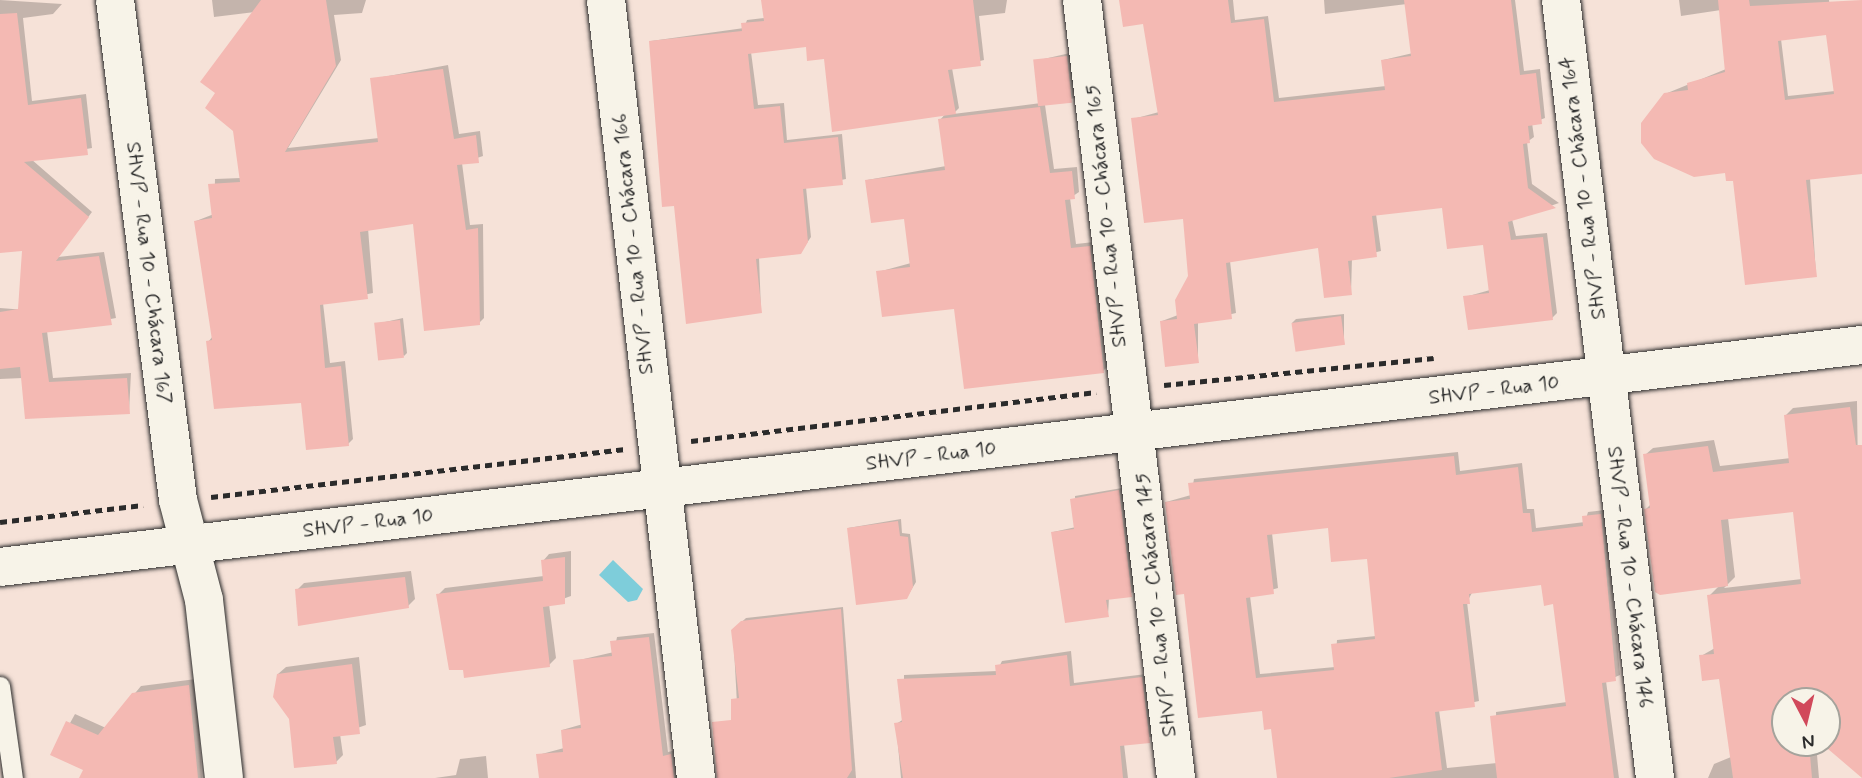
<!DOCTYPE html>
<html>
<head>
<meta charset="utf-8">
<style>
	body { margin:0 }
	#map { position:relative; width:1862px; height:778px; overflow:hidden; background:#f6e2d8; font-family:Mynerve,sans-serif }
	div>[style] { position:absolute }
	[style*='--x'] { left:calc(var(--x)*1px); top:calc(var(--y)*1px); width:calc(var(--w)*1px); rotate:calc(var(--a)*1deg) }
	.water>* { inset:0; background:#7ecdda }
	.shadow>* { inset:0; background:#0003 }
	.building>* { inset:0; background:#f4b9b3; transform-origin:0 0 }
	.path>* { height:4.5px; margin-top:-2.25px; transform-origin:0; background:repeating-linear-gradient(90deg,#2b2b2b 0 7px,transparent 0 12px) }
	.roads { filter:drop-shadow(0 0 2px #2b2b2b) drop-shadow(0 0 2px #2b2b2b) }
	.lane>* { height:19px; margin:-9.5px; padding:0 9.5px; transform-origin:9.5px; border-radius:9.5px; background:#f7f3e8 }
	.street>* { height:38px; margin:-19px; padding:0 19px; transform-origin:19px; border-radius:19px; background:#f7f3e8 }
	.secondary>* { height:38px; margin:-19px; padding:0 19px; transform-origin:19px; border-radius:19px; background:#f7f3e8 }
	span { translate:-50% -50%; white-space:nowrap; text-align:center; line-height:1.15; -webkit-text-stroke:5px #f7f3e8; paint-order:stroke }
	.street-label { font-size:21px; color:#2b2b2b }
	.north { position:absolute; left:1771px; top:687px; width:70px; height:70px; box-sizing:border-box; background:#f7f3e8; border:2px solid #a5a39c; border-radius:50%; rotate:173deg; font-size:19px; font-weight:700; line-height:28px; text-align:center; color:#2b2b2b }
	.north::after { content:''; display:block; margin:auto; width:24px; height:32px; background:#d1495b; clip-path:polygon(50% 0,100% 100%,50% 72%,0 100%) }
</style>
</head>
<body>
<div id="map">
	<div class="water">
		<div style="clip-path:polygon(613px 560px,643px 589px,637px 600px,628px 602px,599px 575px)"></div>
	</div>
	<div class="shadow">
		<div style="clip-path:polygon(0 0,62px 4px,53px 14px,23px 18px,32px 101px,86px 94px,92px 148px,31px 159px,92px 212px,58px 257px,104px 252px,116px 318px,47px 331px,53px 378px,131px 373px,129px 412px,23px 378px,0 379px,0 308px,26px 310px,24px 249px,0 252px)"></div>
		<div style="clip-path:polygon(212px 0,366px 0,362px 13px,334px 15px,341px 60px,288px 148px,379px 138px,372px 79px,448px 65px,459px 134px,480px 131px,483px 156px,462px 163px,470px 225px,483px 224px,484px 318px,479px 323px,414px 222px,368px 228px,373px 293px,323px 303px,330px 363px,345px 361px,353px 439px,348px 444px,303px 401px,208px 342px,213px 336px,196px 221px,214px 214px,215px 179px,241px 178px,235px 130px,218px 93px,255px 12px,214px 17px)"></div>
		<div style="clip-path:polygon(763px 0,1007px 0,1005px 13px,979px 16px,984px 60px,952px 68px,959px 108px,953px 114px,1041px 103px,1035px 61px,1070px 53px,1075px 98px,1045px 105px,1054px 169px,1077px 167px,1079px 192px,1070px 198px,1076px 244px,1094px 242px,1108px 366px,1103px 371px,878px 272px,911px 263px,906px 217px,867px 180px,946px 166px,940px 120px,946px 113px,807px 45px,751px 52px,758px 105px,784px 103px,787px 140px,842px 134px,846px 179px,806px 187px,811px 237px,800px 253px,759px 257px,761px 311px,676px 204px,651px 41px,744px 28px,747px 20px,765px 18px)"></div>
		<div style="clip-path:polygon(1122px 0,1233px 0,1235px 20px,1268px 16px,1279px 98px,1386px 86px,1383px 60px,1413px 53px,1407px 4px,1325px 14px,1324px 0,1515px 0,1524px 71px,1540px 69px,1545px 118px,1532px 123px,1534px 137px,1527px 142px,1532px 184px,1559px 203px,1512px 219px,1516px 236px,1547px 233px,1557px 313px,1552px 318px,1465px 297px,1490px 290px,1485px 243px,1443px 206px,1376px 214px,1381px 251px,1352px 258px,1351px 294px,1320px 246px,1230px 261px,1236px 313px,1198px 322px,1198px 361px,1162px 321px,1178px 315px,1190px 276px,1184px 217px,1133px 119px,1159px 112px,1144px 22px)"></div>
		<div style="clip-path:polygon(evenodd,1679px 0,1829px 0,1831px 20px,1862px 16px,1862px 172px,1810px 178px,1816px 275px,1665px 94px,1726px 69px,1721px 10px,1681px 16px,1679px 0,1828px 34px,1835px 91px,1788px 96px,1781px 39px,1828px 34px)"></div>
		<div style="clip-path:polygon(1344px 314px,1344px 343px,1292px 323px,1296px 319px)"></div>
		<div style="clip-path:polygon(403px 318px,407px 353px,404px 356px,376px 324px)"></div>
		<div style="clip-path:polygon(evenodd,1857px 401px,1862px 776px,1824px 743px,1827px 701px,1785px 701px,1785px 743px,1816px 743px,1819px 778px,1708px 778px,1714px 764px,1731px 757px,1721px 677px,1701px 656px,1715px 648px,1709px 596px,1720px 585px,1646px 509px,1651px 504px,1645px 455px,1653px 448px,1714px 440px,1720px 466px,1791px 458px,1786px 415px,1793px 408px,1857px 401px,1795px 510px,1802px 579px,1724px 588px,1735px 577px,1728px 518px,1795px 510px)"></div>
		<div style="clip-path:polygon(evenodd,1458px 452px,1460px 471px,1522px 463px,1527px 509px,1534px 509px,1536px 528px,1585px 522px,1588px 512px,1605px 510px,1620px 675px,1606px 681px,1619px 778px,1278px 778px,1273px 727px,1185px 592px,1166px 502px,1191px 495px,1194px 479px,1458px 452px,1330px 527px,1369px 557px,1376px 636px,1337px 640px,1335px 667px,1260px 674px,1250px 596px,1278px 588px,1272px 533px,1330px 527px,1458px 452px,1543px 583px,1555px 602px,1567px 702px,1496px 712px,1497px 763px,1447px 768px,1439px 710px,1479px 701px,1467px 602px,1473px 591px,1543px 583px)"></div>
		<div style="clip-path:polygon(1122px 488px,1135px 592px,1109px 598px,1108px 615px,1053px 532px,1076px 527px,1075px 496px)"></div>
		<div style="clip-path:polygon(901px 519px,902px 533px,910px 534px,916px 582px,907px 597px,848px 528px)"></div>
		<div style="clip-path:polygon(571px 551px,571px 596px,549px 604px,556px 658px,549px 665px,438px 595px,445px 588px,544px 576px,543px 561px,549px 554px)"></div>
		<div style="clip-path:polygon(411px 571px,415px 599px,408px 606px,297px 590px,304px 583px)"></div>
		<div style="clip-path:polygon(843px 607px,856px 778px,741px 778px,733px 630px,746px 618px)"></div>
		<div style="clip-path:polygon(654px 633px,668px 752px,676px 750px,680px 778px,541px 778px,538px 755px,564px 748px,562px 730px,583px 724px,575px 661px,614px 652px,617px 637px)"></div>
		<div style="clip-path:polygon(1071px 651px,1074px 683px,1146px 674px,1154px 736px,1124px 744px,1128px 778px,901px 778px,896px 724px,904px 719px,904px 675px,997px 671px,1002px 661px)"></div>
		<div style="clip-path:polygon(359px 657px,366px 725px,340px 734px,343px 755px,336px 762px,290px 719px,278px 674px,286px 667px)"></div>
		<div style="clip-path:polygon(196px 679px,202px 778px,105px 778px,53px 754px,75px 714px,106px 728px,141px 686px)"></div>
		<div style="clip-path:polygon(486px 756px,488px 778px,435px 778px,456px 775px,460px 759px)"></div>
	</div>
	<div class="building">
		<div style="clip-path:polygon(261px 0,326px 0,336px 66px,285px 152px,378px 142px,370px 78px,443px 69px,454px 139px,476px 135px,479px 163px,457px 165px,466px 230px,478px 228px,480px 325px,424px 331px,413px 224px,360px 232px,368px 299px,320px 305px,325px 368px,341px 366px,349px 446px,306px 450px,301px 403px,214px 409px,206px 341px,212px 340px,194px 221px,212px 218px,208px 184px,240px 182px,233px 131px,205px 108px,215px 93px,200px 82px)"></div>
		<div style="clip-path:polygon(761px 0,973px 0,981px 66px,948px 70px,956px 114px,832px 132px,824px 59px,807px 61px,806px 47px,748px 54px,754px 109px,780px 106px,784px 143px,838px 137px,843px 185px,803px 189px,808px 242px,801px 254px,756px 259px,762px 313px,686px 324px,674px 206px,662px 207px,649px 41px,742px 31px,741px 23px,764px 21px)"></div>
		<div style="clip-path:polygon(1119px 0,1228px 0,1231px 23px,1264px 19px,1274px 102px,1385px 90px,1381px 60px,1411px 56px,1404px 0,1511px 0,1520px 75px,1536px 73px,1542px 124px,1528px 126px,1530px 143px,1523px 144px,1528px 188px,1556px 208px,1508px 222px,1511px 240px,1543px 237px,1553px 320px,1468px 330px,1463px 296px,1489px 293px,1483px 245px,1447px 249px,1442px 208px,1372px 216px,1377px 257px,1348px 261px,1352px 295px,1324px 298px,1318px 248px,1226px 263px,1232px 319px,1194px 324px,1199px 363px,1165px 367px,1160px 321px,1177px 319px,1175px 300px,1188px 276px,1183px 219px,1144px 223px,1131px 118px,1158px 115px,1143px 24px,1123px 27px)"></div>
		<div style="clip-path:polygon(evenodd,1718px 0,1749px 0,1750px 6px,1862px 0,1862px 174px,1806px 180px,1817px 277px,1745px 285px,1733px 181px,1726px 181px,1725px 173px,1694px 177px,1654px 159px,1641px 143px,1641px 123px,1664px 93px,1688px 90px,1687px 83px,1725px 72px,1718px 0,1826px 35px,1834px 94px,1785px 100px,1778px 41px,1826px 35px)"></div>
		<div style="clip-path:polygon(17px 13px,28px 105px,81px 98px,88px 155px,24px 162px,89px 217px,56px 261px,99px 256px,112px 325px,42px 333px,49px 382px,127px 378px,130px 414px,25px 419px,20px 367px,0 369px,0 312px,18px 309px,22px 251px,0 253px,0 14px)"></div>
		<div style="left:1067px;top:56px;width:47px;height:34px;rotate:84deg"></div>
		<div style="clip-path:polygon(1040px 107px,1050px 173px,1072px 171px,1075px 199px,1065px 200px,1071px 248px,1090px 246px,1104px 373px,964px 389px,954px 309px,882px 317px,876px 271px,910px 267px,904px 219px,871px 223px,865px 180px,945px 170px,938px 119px)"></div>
		<div style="left:1341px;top:316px;width:29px;height:50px;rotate:82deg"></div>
		<div style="left:400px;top:320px;width:38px;height:26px;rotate:84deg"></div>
		<div style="clip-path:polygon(1850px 407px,1856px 445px,1862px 445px,1862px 778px,1821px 743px,1827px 743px,1827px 701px,1785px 701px,1785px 743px,1809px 743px,1812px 778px,1733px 778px,1719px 679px,1702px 681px,1699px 655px,1714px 654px,1707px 595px,1801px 584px,1793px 512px,1721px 520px,1728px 586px,1660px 595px,1655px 592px,1644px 509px,1650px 508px,1643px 454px,1708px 446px,1713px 472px,1789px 463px,1784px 415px)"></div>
		<div style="clip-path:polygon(evenodd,1454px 456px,1456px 475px,1518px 467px,1523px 513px,1530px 513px,1532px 532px,1583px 526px,1582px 516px,1601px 514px,1616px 681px,1602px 683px,1614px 778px,1497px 778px,1490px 716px,1566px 706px,1553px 604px,1544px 606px,1541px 585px,1469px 594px,1470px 604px,1463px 604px,1475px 707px,1435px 712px,1442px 770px,1389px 778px,1277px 778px,1271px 729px,1264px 730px,1262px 711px,1198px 718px,1184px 594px,1176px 595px,1165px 502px,1190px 499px,1188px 483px,1454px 456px,1328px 528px,1331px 562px,1367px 559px,1375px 639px,1331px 644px,1334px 670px,1256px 678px,1246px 598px,1274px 594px,1267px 535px,1328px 528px)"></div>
		<div style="clip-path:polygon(1119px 490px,1132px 597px,1106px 600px,1109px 617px,1065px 623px,1051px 532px,1074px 529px,1070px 499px)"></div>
		<div style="clip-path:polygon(898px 521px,900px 536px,908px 537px,913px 587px,907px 599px,856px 605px,847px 528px)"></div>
		<div style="clip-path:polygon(565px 557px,565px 604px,543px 607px,550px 667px,464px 678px,463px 670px,449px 670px,436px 594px,543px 581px,541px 560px)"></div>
		<div style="clip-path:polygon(405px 577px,409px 608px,298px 626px,295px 589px)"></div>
		<div style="clip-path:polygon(841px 609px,852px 770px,847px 778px,717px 778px,712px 722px,731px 720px,731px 699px,739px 698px,731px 630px,741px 621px)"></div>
		<div style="clip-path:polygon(649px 637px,663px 756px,671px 754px,674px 778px,539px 778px,536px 754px,563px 752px,561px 730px,581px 728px,573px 660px,612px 656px,610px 641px)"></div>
		<div style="clip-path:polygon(1067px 655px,1070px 686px,1142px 677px,1150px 743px,1120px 746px,1123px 778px,903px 778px,894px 723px,902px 722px,897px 679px,996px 675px,995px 665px)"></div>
		<div style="clip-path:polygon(352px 664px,360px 734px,333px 737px,337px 764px,294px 768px,289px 719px,273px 697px,277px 674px)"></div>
		<div style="clip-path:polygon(189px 685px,198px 778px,79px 778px,83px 770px,50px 755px,66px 721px,98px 735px,132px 693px)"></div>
	</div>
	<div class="path">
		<div style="--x:1164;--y:385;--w:271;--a:-5.7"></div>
		<div style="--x:691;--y:441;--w:408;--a:-6.9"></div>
		<div style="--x:211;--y:497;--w:415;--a:-6.6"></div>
		<div style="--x:0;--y:522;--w:144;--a:-6.8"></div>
	</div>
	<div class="roads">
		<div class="lane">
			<div style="--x:0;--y:686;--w:93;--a:82"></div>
		</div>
		<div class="street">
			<div style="--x:115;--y:0;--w:504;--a:82.82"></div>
			<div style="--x:178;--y:500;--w:103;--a:75.4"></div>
			<div style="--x:204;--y:600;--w:179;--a:83.6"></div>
			<div style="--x:606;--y:0;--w:783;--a:83.4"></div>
			<div style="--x:1082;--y:0;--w:784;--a:83.11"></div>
			<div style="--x:1561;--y:0;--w:784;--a:83.11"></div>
		</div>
		<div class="secondary">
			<div style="--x:0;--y:567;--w:1875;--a:-6.8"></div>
		</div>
	</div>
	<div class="street-label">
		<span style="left:1583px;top:188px;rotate:-97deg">SHVP - Rua 10 - Chácara 164</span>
		<span style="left:1106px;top:216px;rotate:-96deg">SHVP - Rua 10 - Chácara 165</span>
		<span style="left:633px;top:244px;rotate:-96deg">SHVP - Rua 10 - Chácara 166</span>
		<span style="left:149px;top:273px;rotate:83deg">SHVP - Rua 10 - Chácara 167</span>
		<span style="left:1494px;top:390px;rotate:-7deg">SHVP - Rua 10</span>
		<span style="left:931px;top:456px;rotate:-7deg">SHVP - Rua 10</span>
		<span style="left:368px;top:523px;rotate:-7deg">SHVP - Rua 10</span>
		<span style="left:1630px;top:577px;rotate:83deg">SHVP - Rua 10 - Chácara 146</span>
		<span style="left:1156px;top:605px;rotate:-96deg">SHVP - Rua 10 - Chácara 145</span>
	</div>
	<div class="north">N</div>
</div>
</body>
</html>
